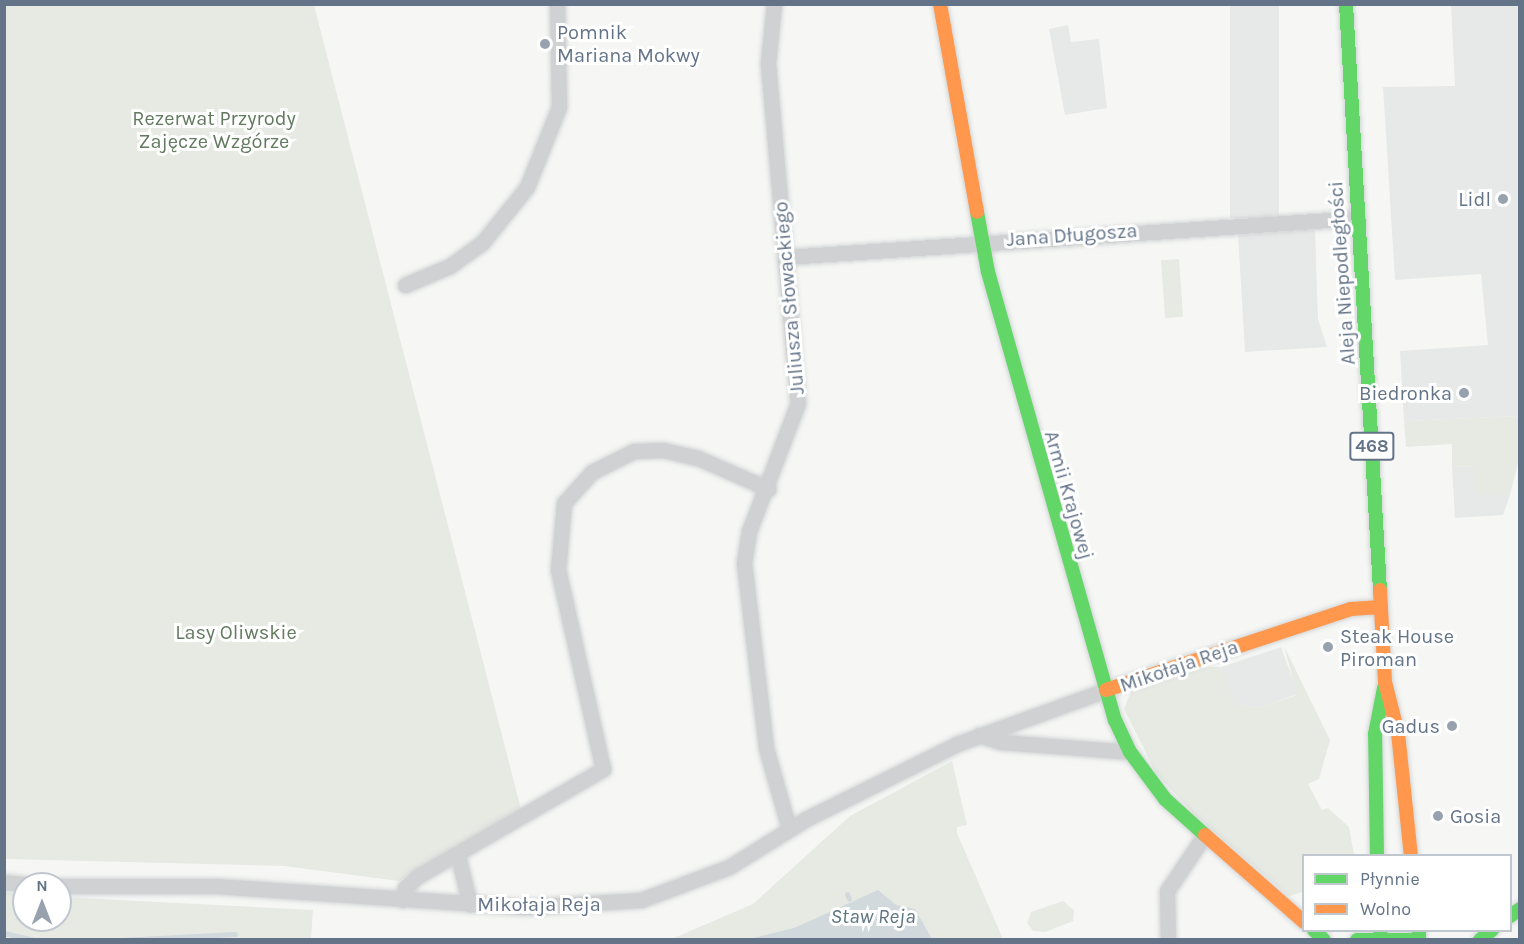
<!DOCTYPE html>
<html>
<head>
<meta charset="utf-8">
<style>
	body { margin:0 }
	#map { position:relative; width:1524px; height:944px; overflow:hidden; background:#f6f7f5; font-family:Karla,sans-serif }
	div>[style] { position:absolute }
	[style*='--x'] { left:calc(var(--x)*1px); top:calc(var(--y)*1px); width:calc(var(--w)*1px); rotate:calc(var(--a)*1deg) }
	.built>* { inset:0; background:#e6e9e8; transform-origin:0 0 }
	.green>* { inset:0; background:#e6eae3; transform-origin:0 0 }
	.water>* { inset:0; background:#d2d9dc }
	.stream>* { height:5px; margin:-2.5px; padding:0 2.5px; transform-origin:2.5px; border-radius:2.5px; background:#d2d9dc }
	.roads { filter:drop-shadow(0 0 2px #d2d5d6) drop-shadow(0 0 2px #d2d5d6) }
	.street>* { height:15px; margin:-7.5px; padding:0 7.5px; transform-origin:7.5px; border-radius:7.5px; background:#d0d1d2 }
	.fast>* { height:14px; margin:-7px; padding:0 7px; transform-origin:7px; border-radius:7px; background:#63d668 }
	.slow>* { height:14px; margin:-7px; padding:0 7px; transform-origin:7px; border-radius:7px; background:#ff974d }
	.dots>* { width:16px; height:16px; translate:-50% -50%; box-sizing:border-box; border:3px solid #fff; border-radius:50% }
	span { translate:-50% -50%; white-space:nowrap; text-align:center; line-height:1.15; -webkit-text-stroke:6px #fff; paint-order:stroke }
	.shield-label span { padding:2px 4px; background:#fff; border:2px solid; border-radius:4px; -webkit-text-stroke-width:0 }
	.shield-label { font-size:18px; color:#647488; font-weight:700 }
	.poi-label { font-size:20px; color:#647488 }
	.left { translate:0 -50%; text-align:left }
	.right { translate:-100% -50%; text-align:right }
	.park-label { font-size:20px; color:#627a5f }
	.street-label { font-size:20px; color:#647488 }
	.water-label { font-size:21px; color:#5f7684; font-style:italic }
	.frame { position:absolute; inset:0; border:6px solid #647488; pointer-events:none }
	.legend { position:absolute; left:1302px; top:854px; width:210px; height:78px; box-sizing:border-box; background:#fff; border:2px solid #c1c7cf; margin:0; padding:8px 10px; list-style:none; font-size:18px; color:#647488 }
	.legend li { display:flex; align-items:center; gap:12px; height:30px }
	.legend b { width:30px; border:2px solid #c1c7cf }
	.north { position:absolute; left:12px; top:872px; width:60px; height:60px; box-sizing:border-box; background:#fff; border:2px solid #c1c7cf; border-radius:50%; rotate:0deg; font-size:16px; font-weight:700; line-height:24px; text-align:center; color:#647488 }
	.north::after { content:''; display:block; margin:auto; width:21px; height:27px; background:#97a2ae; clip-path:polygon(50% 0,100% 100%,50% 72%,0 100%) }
</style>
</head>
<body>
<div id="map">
	<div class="built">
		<div style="left:1230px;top:5px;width:49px;height:213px"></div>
		<div style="clip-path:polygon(1451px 5px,1519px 5px,1519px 416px,1404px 421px,1400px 351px,1488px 345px,1481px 274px,1395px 280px,1383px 87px,1455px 86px)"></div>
		<div style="clip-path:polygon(1068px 25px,1071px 42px,1099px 39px,1107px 108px,1065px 115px,1049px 29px)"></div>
		<div style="clip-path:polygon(1315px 229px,1318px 319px,1327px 347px,1245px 352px,1238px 235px)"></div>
		<div style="clip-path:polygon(1452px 466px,1476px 467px,1477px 495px,1510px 495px,1503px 515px,1455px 518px)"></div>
		<div style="clip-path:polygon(1281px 647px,1298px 694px,1261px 707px,1234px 705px,1221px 667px)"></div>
	</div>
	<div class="green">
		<div style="clip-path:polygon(5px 5px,314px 5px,521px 809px,399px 881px,284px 866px,5px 859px)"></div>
		<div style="left:1179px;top:259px;width:58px;height:18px;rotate:86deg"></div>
		<div style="clip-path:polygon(1519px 416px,1519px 459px,1510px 495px,1476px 495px,1476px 467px,1452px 466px,1452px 444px,1406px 447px,1404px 421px)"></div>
		<div style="clip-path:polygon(1284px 646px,1330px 740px,1319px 779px,1308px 784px,1322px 810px,1328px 808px,1349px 827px,1354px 855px,1304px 856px,1303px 892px,1289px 896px,1196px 816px,1156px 773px,1124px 709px,1132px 689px,1208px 667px,1221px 667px,1235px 705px,1261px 707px,1297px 695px)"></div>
		<div style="clip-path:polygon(952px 761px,967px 825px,957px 827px,957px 833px,1003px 939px,669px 940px,753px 904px,850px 816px)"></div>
		<div style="clip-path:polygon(5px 892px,24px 896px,24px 920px,60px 920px,60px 897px,313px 910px,311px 939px,5px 939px)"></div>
		<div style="clip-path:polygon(1063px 901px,1074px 910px,1073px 921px,1045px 932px,1033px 931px,1027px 923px,1031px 912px)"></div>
	</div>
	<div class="water">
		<div style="clip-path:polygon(878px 890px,896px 905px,915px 909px,932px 939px,749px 939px,794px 928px)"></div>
	</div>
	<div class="stream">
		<div style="--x:847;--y:894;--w:5;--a:68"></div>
		<div style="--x:4;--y:933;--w:31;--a:13"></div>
		<div style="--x:121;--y:940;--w:114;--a:-3"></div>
	</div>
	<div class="roads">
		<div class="street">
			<div style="--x:774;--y:4;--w:59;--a:95.8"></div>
			<div style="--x:768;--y:63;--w:341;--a:85"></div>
			<div style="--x:798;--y:403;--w:137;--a:110.9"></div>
			<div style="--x:749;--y:531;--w:32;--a:99"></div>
			<div style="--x:744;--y:563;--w:186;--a:83.2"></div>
			<div style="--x:766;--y:748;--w:84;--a:74.1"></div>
			<div style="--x:786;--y:257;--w:573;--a:-3.9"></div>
			<div style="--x:405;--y:285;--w:49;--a:-22.9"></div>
			<div style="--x:450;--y:266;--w:39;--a:-36"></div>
			<div style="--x:482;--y:243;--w:72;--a:-51.2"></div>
			<div style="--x:527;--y:187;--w:86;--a:-68.2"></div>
			<div style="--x:559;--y:107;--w:103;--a:-91.1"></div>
			<div style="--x:979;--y:735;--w:23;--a:18"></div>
			<div style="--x:1001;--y:742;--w:129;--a:4.4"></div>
			<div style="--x:458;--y:856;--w:50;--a:76.2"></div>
			<div style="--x:4;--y:882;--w:20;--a:6"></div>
			<div style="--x:60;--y:886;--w:156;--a:0"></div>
			<div style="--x:216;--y:886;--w:311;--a:3.9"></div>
			<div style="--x:526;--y:907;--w:115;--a:-3.5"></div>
			<div style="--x:641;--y:900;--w:94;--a:-20.6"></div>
			<div style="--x:729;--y:867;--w:91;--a:-31.9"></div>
			<div style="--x:806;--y:819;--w:169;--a:-26.4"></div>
			<div style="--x:957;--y:744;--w:158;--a:-19.9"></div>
			<div style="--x:403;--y:900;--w:12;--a:-81"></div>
			<div style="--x:405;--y:888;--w:18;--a:-43"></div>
			<div style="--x:418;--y:876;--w:214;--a:-30"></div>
			<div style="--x:603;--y:769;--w:204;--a:-102.7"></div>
			<div style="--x:558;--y:570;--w:67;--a:-84.9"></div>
			<div style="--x:564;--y:503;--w:42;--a:-47.9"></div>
			<div style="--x:592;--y:472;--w:47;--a:-26.6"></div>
			<div style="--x:634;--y:451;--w:29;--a:-2"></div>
			<div style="--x:663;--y:450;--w:36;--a:13"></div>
			<div style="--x:698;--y:458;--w:77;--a:23.6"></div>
			<div style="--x:1168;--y:940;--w:49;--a:-91.2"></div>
			<div style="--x:1167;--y:891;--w:66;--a:-56.1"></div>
		</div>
		<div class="fast">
			<div style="--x:1346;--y:4;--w:587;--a:86.68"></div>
			<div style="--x:977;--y:212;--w:61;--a:79.6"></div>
			<div style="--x:988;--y:272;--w:466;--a:74.2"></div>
			<div style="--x:1115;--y:720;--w:35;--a:65"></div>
			<div style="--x:1130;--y:752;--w:59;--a:53.3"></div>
			<div style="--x:1165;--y:799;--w:54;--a:42"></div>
			<div style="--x:1377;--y:856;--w:122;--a:-90.9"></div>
			<div style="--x:1375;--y:734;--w:47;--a:-78.9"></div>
			<div style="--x:1510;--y:916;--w:12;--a:-35"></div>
			<div style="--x:1314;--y:930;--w:14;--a:45"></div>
			<div style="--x:1380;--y:930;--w:10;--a:84"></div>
			<div style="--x:1419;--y:930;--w:10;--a:90"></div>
			<div style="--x:1357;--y:940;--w:55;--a:0"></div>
			<div style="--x:1480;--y:940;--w:16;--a:-40"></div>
		</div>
		<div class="slow">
			<div style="--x:940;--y:4;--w:211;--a:79.9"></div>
			<div style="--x:1380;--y:590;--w:92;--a:86.9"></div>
			<div style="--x:1385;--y:682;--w:53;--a:75.7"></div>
			<div style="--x:1398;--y:733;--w:124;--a:84"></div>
			<div style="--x:1106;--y:690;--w:258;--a:-18.3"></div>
			<div style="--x:1351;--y:609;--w:30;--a:-4"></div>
			<div style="--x:1205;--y:835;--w:132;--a:41.3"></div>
		</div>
	</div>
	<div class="dots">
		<div style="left:545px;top:44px;background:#97a2ae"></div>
		<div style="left:1503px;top:199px;background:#97a2ae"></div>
		<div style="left:1464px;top:393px;background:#97a2ae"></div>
		<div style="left:1328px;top:647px;background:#97a2ae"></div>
		<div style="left:1452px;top:726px;background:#97a2ae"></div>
		<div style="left:1438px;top:816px;background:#97a2ae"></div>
	</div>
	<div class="shield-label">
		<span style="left:1372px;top:446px">468</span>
	</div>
	<div class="poi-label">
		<span class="left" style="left:557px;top:44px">Pomnik<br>Mariana Mokwy</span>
		<span class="right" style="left:1491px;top:199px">Lidl</span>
		<span class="right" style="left:1452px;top:393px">Biedronka</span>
		<span class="left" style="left:1340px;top:648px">Steak House<br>Piroman</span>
		<span class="right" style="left:1440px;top:726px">Gadus</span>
		<span class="left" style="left:1450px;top:816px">Gosia</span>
	</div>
	<div class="park-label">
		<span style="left:214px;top:130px">Rezerwat Przyrody<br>Zajęcze Wzgórze</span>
		<span style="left:236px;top:632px">Lasy Oliwskie</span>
	</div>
	<div class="street-label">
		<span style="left:1072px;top:235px;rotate:-4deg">Jana Długosza</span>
		<span style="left:1342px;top:273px;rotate:-94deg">Aleja Niepodległości</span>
		<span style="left:789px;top:298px;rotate:-95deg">Juliusza Słowackiego</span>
		<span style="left:1069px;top:495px;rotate:74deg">Armii Krajowej</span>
		<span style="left:1179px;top:666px;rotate:-19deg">Mikołaja Reja</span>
		<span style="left:539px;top:904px">Mikołaja Reja</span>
	</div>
	<div class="water-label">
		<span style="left:873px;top:916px">Staw Reja</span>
	</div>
	<div class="frame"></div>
	<ul class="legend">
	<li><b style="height:8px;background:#63d668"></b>Płynnie</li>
	<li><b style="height:8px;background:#ff974d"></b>Wolno</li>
	</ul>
	<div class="north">N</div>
</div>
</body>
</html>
